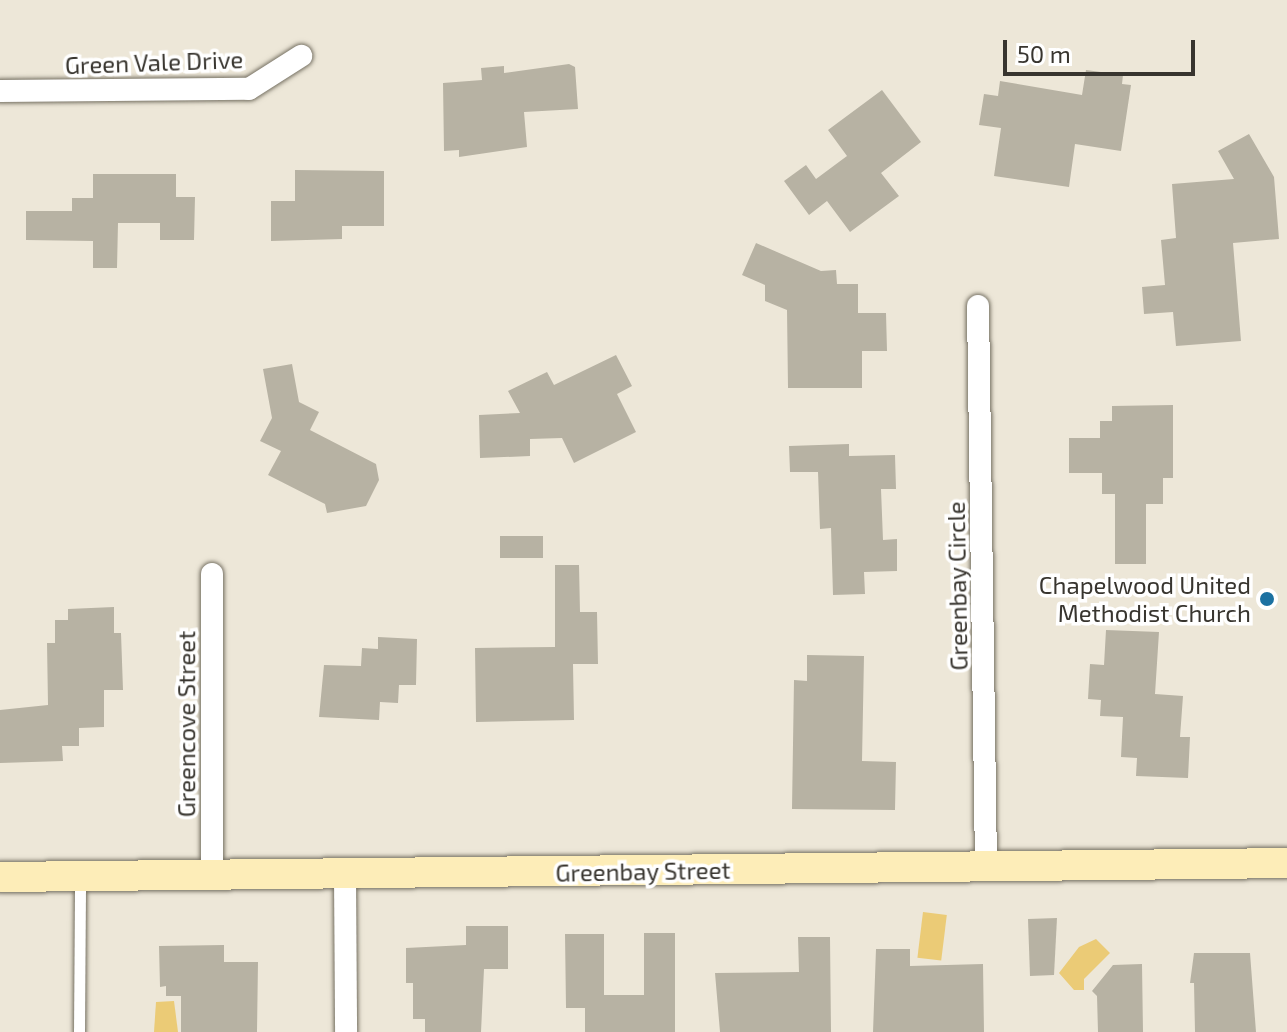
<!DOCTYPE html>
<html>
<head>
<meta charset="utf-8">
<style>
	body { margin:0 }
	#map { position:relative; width:1287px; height:1032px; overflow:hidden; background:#ede7d8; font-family:"Exo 2",sans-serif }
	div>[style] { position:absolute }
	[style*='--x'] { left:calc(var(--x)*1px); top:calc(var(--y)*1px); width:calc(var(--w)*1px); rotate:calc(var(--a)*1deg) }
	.water>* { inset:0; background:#ebcb76; transform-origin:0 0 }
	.building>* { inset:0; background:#b7b2a3; transform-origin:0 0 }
	.roads { filter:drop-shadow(0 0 2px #767163) drop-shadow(0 0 2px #767163) }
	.lane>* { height:11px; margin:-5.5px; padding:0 5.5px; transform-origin:5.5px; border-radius:5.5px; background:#fff }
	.street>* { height:22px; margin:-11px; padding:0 11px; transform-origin:11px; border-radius:11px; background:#fff }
	.secondary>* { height:30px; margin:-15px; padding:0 15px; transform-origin:15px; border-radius:15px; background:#fdedb8 }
	.dots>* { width:22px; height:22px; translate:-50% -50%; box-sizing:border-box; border:4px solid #fff; border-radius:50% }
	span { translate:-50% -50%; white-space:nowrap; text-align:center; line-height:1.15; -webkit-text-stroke:7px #fff; paint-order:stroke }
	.street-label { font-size:24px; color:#38352f }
	.poi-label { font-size:24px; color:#38352f }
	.right { translate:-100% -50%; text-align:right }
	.scale { position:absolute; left:1003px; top:40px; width:192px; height:36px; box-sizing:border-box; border:4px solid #38352f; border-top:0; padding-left:10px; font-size:24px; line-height:28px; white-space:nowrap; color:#38352f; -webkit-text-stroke:6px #fff; paint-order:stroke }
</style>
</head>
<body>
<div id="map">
	<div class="water">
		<div style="left:923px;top:912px;width:24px;height:46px;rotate:7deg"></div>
		<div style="clip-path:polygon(1096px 939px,1110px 953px,1084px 979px,1084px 990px,1074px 990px,1059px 973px,1079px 947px)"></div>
		<div style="clip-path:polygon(174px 1001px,178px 1032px,154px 1032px,156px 1002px)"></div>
	</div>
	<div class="building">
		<div style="clip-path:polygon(569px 64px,575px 67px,578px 109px,524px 112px,527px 147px,459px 157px,459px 150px,444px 151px,443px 83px,482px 80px,481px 68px,504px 66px,504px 73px)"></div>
		<div style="clip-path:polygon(1086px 70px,1123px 75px,1122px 84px,1131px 85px,1121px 151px,1075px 144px,1069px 187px,994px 176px,1001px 128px,979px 125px,984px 94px,998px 96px,1000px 81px,1082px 95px)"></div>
		<div style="clip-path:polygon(882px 90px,921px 142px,881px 173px,899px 196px,850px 232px,827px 201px,809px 215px,784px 181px,806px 165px,816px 179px,847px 156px,828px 130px)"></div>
		<div style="clip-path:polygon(1249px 134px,1274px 177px,1279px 239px,1233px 243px,1241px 341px,1176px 346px,1173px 312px,1144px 314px,1142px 287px,1165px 285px,1161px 240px,1176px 238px,1172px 184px,1234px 179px,1218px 151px)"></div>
		<div style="clip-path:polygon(295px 170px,384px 171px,384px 226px,342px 226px,342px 239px,271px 241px,271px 201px,295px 201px)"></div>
		<div style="clip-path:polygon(93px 174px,176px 174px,176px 197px,195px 197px,194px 240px,160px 240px,160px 223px,118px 223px,117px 268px,93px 268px,93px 241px,26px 240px,26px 211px,72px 211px,72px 198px,93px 198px)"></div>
		<div style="clip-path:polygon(756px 243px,821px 271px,836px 270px,837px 284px,858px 284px,858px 313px,886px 313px,887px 351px,862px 351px,862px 388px,788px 388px,787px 310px,765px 301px,765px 285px,742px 275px)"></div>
		<div style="clip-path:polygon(616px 355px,632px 386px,617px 394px,636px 432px,574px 463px,562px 438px,530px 439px,530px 456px,480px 458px,479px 415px,520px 413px,508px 391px,547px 372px,554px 385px)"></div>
		<div style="clip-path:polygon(292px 364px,299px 402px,319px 412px,310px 430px,376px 464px,379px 480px,366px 506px,327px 513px,325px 504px,268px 475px,281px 451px,260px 441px,272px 418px,263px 369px)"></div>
		<div style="clip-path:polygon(1173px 405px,1173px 478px,1163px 478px,1163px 504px,1146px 504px,1146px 564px,1115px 564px,1115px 494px,1102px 494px,1102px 473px,1069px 473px,1069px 438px,1100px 438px,1100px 421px,1112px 421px,1112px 406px)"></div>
		<div style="clip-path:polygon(849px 444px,849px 456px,895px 455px,896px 489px,881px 489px,883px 540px,897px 539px,897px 571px,864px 572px,865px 594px,833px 595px,831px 528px,820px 529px,818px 472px,790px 472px,789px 446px)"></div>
		<div style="left:500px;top:536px;width:43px;height:22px"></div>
		<div style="clip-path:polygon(555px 565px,579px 565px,580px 612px,597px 612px,598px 664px,573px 664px,574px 720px,476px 722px,475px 648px,555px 647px)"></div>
		<div style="clip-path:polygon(114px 607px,114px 633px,121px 633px,123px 690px,104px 690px,104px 727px,79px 728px,79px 746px,62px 746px,63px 761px,0 763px,0 710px,48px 705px,47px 643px,55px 643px,55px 620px,68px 620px,68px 609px)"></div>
		<div style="clip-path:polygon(1106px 630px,1159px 632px,1155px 694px,1183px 696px,1180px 737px,1190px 737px,1188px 778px,1136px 776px,1137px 758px,1121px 757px,1123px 717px,1100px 716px,1101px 700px,1088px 699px,1090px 664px,1104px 665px)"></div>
		<div style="clip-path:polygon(378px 637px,417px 639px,416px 685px,399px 685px,398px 703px,380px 702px,379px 720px,319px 717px,324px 665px,361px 666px,362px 648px,378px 649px)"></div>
		<div style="clip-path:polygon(807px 655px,864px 656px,862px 761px,896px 762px,895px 810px,792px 809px,794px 680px,807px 681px)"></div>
		<div style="clip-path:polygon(1057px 918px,1054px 975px,1030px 976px,1028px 919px)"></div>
		<div style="clip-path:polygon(466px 926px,508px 926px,508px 969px,484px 969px,481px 1032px,425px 1032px,425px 1019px,413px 1019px,413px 983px,406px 983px,406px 948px,466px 945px)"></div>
		<div style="clip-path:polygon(644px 933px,675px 933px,675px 1032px,585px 1032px,585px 1008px,566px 1008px,565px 934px,604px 934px,604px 995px,644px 995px)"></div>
		<div style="clip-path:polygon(798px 937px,830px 937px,831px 1032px,720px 1032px,715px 973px,799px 972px)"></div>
		<div style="clip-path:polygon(224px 945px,224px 962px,258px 962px,257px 1032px,181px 1032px,181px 996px,166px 996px,166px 986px,160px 987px,159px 946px)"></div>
		<div style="clip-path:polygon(876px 949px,910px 949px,910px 966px,983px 964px,984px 1032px,873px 1032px)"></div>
		<div style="clip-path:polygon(1194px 953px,1250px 953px,1256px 1032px,1195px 1032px,1194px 983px,1190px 983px)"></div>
		<div style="clip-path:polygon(1142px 964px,1143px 1032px,1098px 1032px,1097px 996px,1092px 991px,1113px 965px)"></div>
	</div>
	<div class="roads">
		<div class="lane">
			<div style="--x:79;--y:1032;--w:155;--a:-89.6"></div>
		</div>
		<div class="street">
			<div style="--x:0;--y:91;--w:249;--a:-0.5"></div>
			<div style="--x:249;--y:89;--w:62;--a:-32.4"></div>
			<div style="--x:978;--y:306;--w:560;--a:89.18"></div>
			<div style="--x:212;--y:574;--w:300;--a:90"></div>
			<div style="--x:345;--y:876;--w:156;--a:89.6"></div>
		</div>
		<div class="secondary">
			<div style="--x:0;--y:877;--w:1287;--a:-0.62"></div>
		</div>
	</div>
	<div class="dots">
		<div style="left:1267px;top:599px;background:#1c71a1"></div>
	</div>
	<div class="street-label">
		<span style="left:154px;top:62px;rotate:-2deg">Green Vale Drive</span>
		<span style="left:957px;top:586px;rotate:-91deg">Greenbay Circle</span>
		<span style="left:186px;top:724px;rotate:-90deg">Greencove Street</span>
		<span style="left:643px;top:871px;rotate:-1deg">Greenbay Street</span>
	</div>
	<div class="poi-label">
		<span class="right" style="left:1251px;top:599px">Chapelwood United<br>Methodist Church</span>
	</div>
	<div class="scale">50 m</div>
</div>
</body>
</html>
